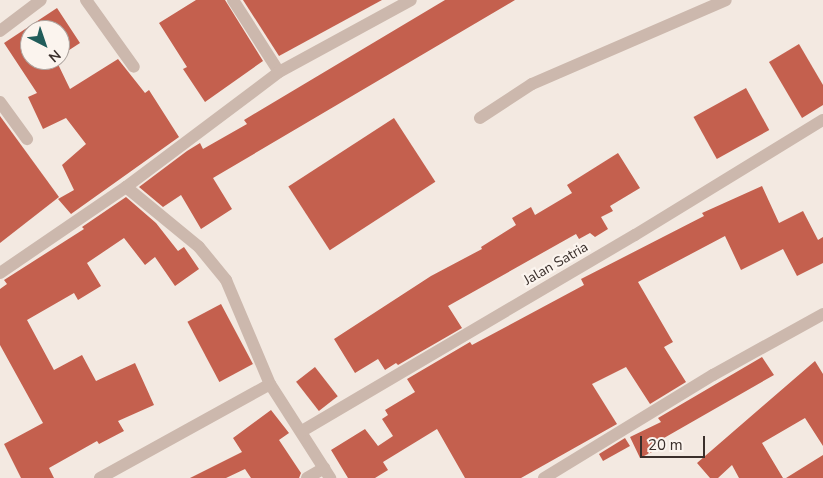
<!DOCTYPE html>
<html>
<head>
<meta charset="utf-8">
<style>
	body { margin:0 }
	#map { position:relative; width:823px; height:478px; overflow:hidden; background:#f3e9e1; font-family:"Nunito Sans",sans-serif }
	div>[style] { position:absolute }
	[style*='--x'] { left:calc(var(--x)*1px); top:calc(var(--y)*1px); width:calc(var(--w)*1px); rotate:calc(var(--a)*1deg) }
	.building>* { inset:0; background:#c4604e; transform-origin:0 0 }
	.minor>* { height:12px; margin:-6px; padding:0 6px; transform-origin:6px; border-radius:6px; background:#ccb8ad }
	span { translate:-50% -50%; white-space:nowrap; text-align:center; line-height:1.15; -webkit-text-stroke:4.5px #fbf4ee; paint-order:stroke }
	.street-label { font-size:14px; color:#3a2f2b }
	.north { position:absolute; left:20px; top:20px; width:50px; height:50px; box-sizing:border-box; background:#fbf4ee; border:1px solid #aea5a0; border-radius:50%; rotate:139deg; font-size:14px; font-weight:700; line-height:20px; text-align:center; color:#3a2f2b }
	.north::after { content:''; display:block; margin:auto; width:18px; height:22px; background:#215c5a; clip-path:polygon(50% 0,100% 100%,50% 72%,0 100%) }
	.scale { position:absolute; left:640px; top:436px; width:65px; height:22px; box-sizing:border-box; border:2px solid #3a2f2b; border-top:0; padding-left:6px; font-size:15px; line-height:18px; white-space:nowrap; color:#3a2f2b; -webkit-text-stroke:4px #fbf4ee; paint-order:stroke }
</style>
</head>
<body>
<div id="map">
	<div class="building">
		<div style="clip-path:polygon(196px 0,225px 0,263px 61px,205px 102px,183px 69px,187px 67px,159px 23px)"></div>
		<div style="clip-path:polygon(243px 0,382px 0,279px 56px)"></div>
		<div style="clip-path:polygon(445px 0,515px 0,213px 178px,232px 209px,201px 229px,181px 195px,163px 207px,139px 187px,187px 151px,200px 143px,203px 149px,247px 124px,244px 120px)"></div>
		<div style="clip-path:polygon(57px 8px,80px 43px,60px 56px,60px 30px,30px 30px,30px 60px,56px 60px,70px 89px,118px 59px,145px 93px,149px 90px,179px 137px,71px 214px,58px 199px,74px 190px,62px 165px,86px 144px,66px 118px,43px 129px,28px 97px,37px 93px,4px 43px)"></div>
		<div style="clip-path:polygon(799px 44px,823px 85px,823px 105px,802px 118px,769px 62px)"></div>
		<div style="left:746px;top:88px;width:48px;height:60px;rotate:61deg"></div>
		<div style="clip-path:polygon(0 116px,59px 197px,0 243px)"></div>
		<div style="left:394px;top:118px;width:76px;height:126px;rotate:57deg"></div>
		<div style="clip-path:polygon(618px 153px,640px 188px,610px 206px,613px 211px,601px 217px,608px 229px,595px 237px,590px 233px,579px 239px,576px 234px,448px 306px,462px 328px,398px 365px,396px 363px,385px 370px,378px 359px,355px 373px,334px 339px,431px 276px,482px 249px,481px 247px,516px 225px,512px 218px,531px 207px,535px 215px,572px 193px,567px 185px)"></div>
		<div style="clip-path:polygon(762px 186px,779px 223px,803px 211px,818px 240px,823px 237px,823px 263px,797px 276px,783px 249px,741px 270px,725px 236px,638px 282px,673px 342px,664px 347px,686px 382px,650px 404px,626px 367px,592px 384px,617px 424px,521px 478px,465px 478px,437px 429px,383px 462px,388px 470px,375px 478px,348px 478px,331px 450px,365px 429px,378px 446px,393px 436px,382px 419px,388px 415px,385px 410px,415px 392px,407px 379px,470px 342px,472px 345px,584px 285px,581px 279px,704px 216px,702px 213px)"></div>
		<div style="clip-path:polygon(126px 197px,156px 223px,178px 251px,184px 247px,199px 269px,175px 286px,155px 257px,145px 265px,124px 238px,87px 263px,101px 286px,78px 300px,74px 293px,27px 320px,54px 370px,82px 355px,96px 381px,135px 363px,154px 405px,118px 421px,124px 431px,99px 444px,97px 441px,49px 468px,54px 478px,21px 478px,4px 444px,43px 423px,0 345px,0 289px,7px 284px,4px 280px,84px 229px,82px 227px)"></div>
		<div style="left:221px;top:304px;width:68px;height:38px;rotate:62deg"></div>
		<div style="clip-path:polygon(762px 357px,774px 375px,657px 442px,660px 448px,640px 458px,630px 437px,661px 422px,658px 418px)"></div>
		<div style="clip-path:polygon(815px 361px,823px 374px,823px 446px,805px 418px,762px 443px,783px 478px,739px 478px,732px 465px,718px 478px,710px 478px,697px 463px)"></div>
		<div style="left:315px;top:367px;width:37px;height:24px;rotate:52deg"></div>
		<div style="clip-path:polygon(271px 410px,289px 433px,279px 440px,301px 473px,299px 478px,251px 478px,245px 469px,226px 478px,190px 478px,242px 452px,233px 438px)"></div>
		<div style="clip-path:polygon(625px 438px,630px 446px,603px 461px,599px 454px)"></div>
		<div style="clip-path:polygon(823px 455px,823px 478px,786px 478px)"></div>
	</div>
	<div class="minor">
		<div style="--x:86;--y:0;--w:82;--a:54.4"></div>
		<div style="--x:233;--y:0;--w:85;--a:57.4"></div>
		<div style="--x:0;--y:31;--w:51;--a:-37.1"></div>
		<div style="--x:0;--y:102;--w:46;--a:53.9"></div>
		<div style="--x:480;--y:118;--w:62;--a:-33.2"></div>
		<div style="--x:532;--y:84;--w:211;--a:-23.4"></div>
		<div style="--x:126;--y:187;--w:94;--a:39.4"></div>
		<div style="--x:199;--y:247;--w:43;--a:50.7"></div>
		<div style="--x:226;--y:280;--w:113;--a:67.1"></div>
		<div style="--x:270;--y:384;--w:112;--a:57.4"></div>
		<div style="--x:0;--y:273;--w:153;--a:-34.3"></div>
		<div style="--x:126;--y:187;--w:191;--a:-36.9"></div>
		<div style="--x:279;--y:72;--w:150;--a:-28.6"></div>
		<div style="--x:302;--y:431;--w:386;--a:-30.5"></div>
		<div style="--x:635;--y:235;--w:220;--a:-31.5"></div>
		<div style="--x:100;--y:478;--w:194;--a:-28.9"></div>
		<div style="--x:307;--y:478;--w:20;--a:-30"></div>
		<div style="--x:544;--y:478;--w:198;--a:-31.4"></div>
		<div style="--x:713;--y:375;--w:126;--a:-29"></div>
	</div>
	<div class="street-label">
		<span style="left:556px;top:264px;rotate:-30deg">Jalan Satria</span>
	</div>
	<div class="north">N</div>
	<div class="scale">20 m</div>
</div>
</body>
</html>
